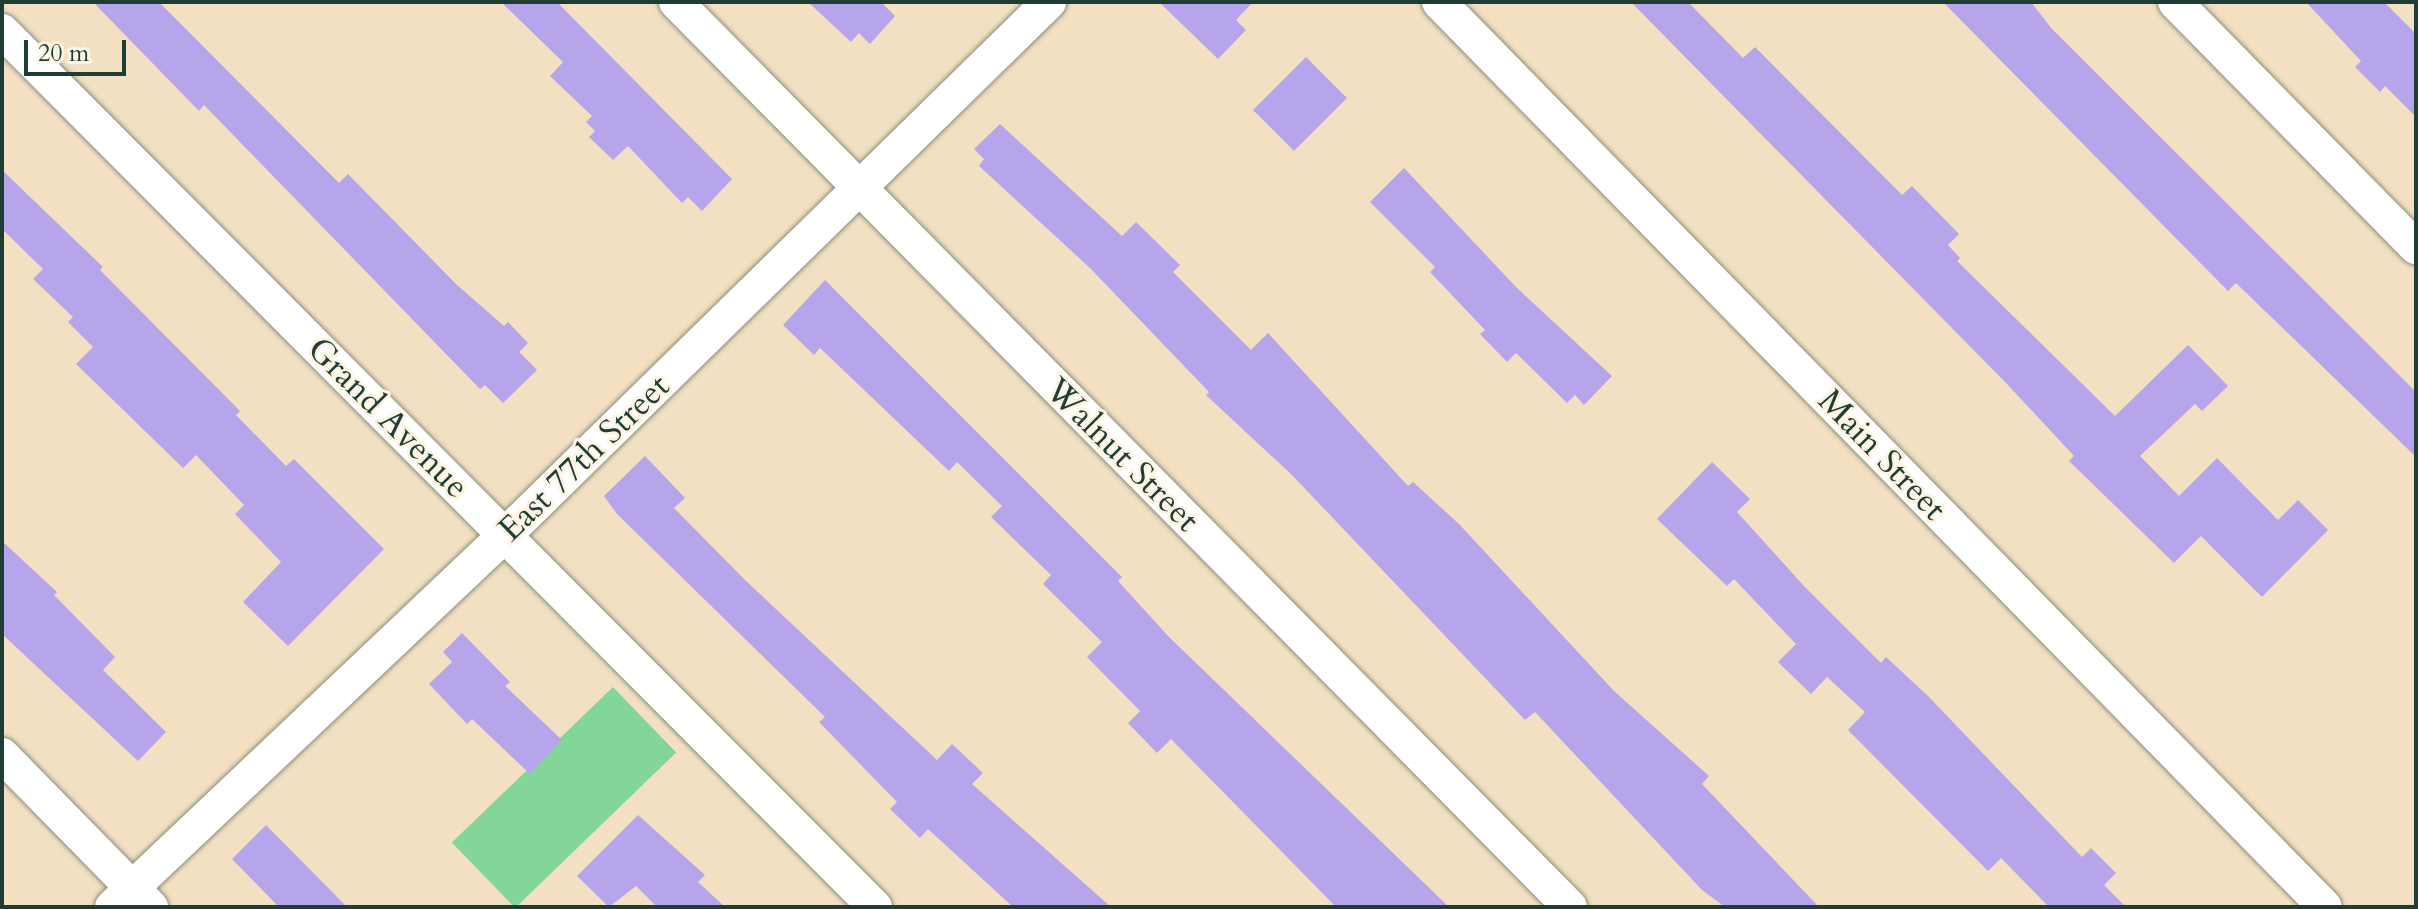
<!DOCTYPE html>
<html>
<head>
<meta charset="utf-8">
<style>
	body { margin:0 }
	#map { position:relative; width:2418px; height:909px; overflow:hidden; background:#f3e0c2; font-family:Cardo,serif }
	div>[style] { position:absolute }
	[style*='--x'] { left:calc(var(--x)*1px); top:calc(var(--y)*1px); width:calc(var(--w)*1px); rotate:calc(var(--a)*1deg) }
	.green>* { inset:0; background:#82d699; transform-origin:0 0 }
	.building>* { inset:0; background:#b6a5eb; transform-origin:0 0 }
	.roads { filter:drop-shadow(0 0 2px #898e7b) drop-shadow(0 0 2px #898e7b) }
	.street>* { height:34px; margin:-17px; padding:0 17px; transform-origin:17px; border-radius:17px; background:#fff }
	span { translate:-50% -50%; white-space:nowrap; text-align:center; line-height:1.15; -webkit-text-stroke:6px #fcf5e5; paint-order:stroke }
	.street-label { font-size:34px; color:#1f3d34 }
	.frame { position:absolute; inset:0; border:4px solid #1f3d34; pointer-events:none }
	.scale { position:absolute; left:24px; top:40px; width:102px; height:36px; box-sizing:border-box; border:4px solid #1f3d34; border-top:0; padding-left:10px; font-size:24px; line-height:28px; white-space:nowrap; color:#1f3d34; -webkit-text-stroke:6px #fcf5e5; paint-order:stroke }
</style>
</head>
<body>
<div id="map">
	<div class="green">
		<div style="left:613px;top:687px;width:91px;height:224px;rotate:46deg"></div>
	</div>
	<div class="building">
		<div style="clip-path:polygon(93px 2px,159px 2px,339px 183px,348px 174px,457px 285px,504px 326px,508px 322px,528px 343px,519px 352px,537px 370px,503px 403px,485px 385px,480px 389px,204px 105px,199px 111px)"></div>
		<div style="clip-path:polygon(501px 2px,557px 2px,732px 179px,702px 211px,688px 197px,682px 203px,628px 146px,613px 160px,589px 137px,595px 131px,586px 122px,592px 116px,550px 76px,563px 62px)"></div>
		<div style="clip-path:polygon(808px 2px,881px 2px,895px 16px,870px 44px,859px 33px,851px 42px)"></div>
		<div style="clip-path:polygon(1159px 2px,1253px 2px,1236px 20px,1246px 30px,1218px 59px)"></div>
		<div style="clip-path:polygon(1631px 2px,1688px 2px,1743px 58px,1755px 47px,1902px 195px,1912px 186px,1959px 234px,1948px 245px,1960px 258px,1957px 261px,2115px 416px,2188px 345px,2228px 386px,2202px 411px,2195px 404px,2140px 456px,2179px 496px,2217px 458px,2278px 520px,2298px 500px,2328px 530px,2262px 597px,2201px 536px,2174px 563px,2069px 461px,2074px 456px,2007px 384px)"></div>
		<div style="clip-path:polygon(1943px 2px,2031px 2px,2052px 29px,2416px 392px,2416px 457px,2236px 283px,2228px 291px)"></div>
		<div style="clip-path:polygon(2306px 2px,2384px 2px,2416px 34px,2416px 117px,2385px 86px,2380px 92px,2355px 67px,2361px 61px)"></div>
		<div style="left:1306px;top:57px;width:58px;height:75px;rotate:45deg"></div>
		<div style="clip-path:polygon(1000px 124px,1122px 236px,1136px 222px,1180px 265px,1173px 272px,1251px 350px,1268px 333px,1408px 486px,1413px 482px,1459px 524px,1614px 691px,1709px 776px,1702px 784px,1819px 907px,1725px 907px,1702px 890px,1535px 712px,1525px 720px,1292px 475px,1206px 395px,1209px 392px,1090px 268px,979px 166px,984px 159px,974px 149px)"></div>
		<div style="clip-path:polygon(1404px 168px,1516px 287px,1612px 376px,1584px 405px,1575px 395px,1567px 403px,1516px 353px,1507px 362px,1480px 334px,1485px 330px,1430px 272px,1435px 267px,1370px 202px)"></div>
		<div style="clip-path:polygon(2px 170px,103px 267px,100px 270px,240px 411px,236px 415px,286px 466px,294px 459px,384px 549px,288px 646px,243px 602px,281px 562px,235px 514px,244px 505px,196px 455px,183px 468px,76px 364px,93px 347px,68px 322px,73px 317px,33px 279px,43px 269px,2px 229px)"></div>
		<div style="clip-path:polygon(825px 280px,1122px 577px,1118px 581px,1169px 637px,1449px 907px,1336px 907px,1171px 739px,1157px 753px,1128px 723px,1140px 711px,1087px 657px,1102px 642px,1043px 584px,1051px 575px,991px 517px,1002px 506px,957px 462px,949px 471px,820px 348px,814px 355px,783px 325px)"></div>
		<div style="clip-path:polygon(645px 456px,685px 498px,674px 508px,746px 581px,937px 760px,952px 744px,983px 773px,972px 784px,1111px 907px,1013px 907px,928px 829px,920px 838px,890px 809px,897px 802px,819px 722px,825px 717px,617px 514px,604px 496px)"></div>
		<div style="clip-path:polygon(1712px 462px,1750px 499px,1737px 512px,1804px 586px,1881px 663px,1886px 657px,1928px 696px,2082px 857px,2091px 848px,2116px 873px,2104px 885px,2126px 907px,2049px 907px,2001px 858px,1988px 871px,1848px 730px,1865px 712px,1827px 677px,1811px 694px,1778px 662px,1796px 644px,1734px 579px,1727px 586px,1657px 519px)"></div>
		<div style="clip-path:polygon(2px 541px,57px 592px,54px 595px,115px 657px,103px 670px,166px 732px,138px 761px,2px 634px)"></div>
		<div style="clip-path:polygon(462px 633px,510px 682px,505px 686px,562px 740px,530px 774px,472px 719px,467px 724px,429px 684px,452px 662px,443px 652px)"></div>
		<div style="clip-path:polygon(638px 815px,705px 875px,698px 882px,725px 907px,657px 907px,636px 886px,609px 907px,577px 876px)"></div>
		<div style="clip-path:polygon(266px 825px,347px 907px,279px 907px,232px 859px)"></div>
	</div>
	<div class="roads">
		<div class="street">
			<div style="--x:676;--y:2;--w:1272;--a:45.35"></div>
			<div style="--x:1439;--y:2;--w:1266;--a:45.61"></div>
			<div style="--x:2175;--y:2;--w:344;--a:45.5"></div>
			<div style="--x:2;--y:31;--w:1237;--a:45.1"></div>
			<div style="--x:2;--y:755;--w:213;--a:45.6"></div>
			<div style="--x:112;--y:907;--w:541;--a:-43.43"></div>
			<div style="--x:505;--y:535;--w:762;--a:-44.41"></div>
		</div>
	</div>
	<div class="street-label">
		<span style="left:388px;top:418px;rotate:45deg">Grand Avenue</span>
		<span style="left:1122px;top:455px;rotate:45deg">Walnut Street</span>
		<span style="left:1882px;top:455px;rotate:46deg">Main Street</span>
		<span style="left:584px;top:458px;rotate:-44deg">East 77th Street</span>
	</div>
	<div class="frame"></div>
	<div class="scale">20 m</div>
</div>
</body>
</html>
